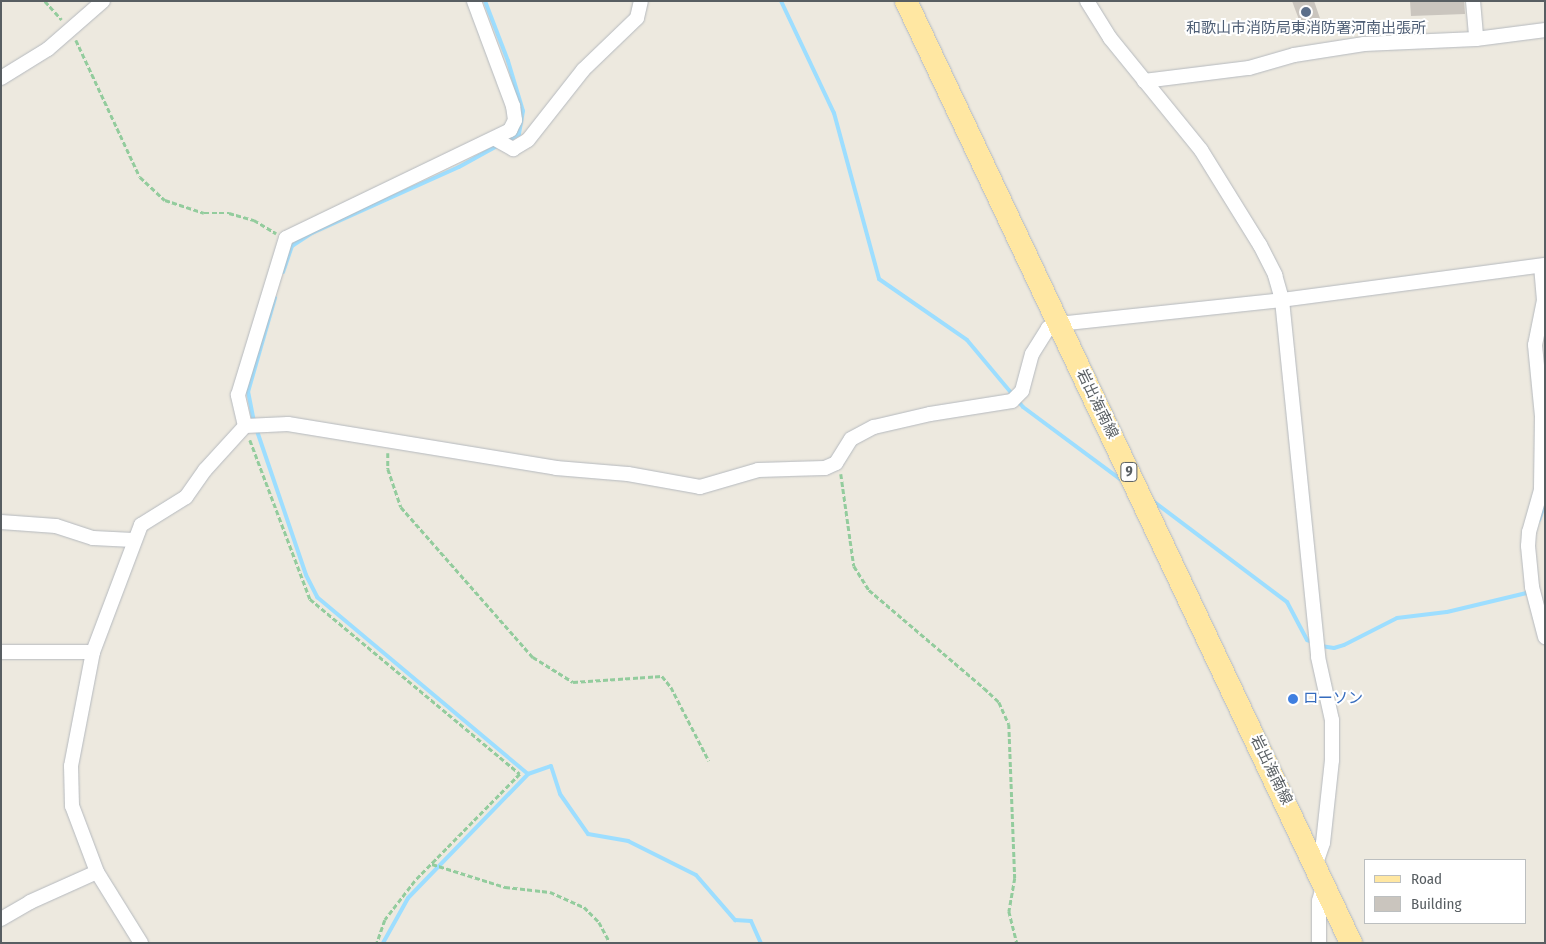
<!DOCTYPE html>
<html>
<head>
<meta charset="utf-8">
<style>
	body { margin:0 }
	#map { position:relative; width:1546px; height:944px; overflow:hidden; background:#ede9df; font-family:"Fira Sans Condensed","Noto Sans JP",sans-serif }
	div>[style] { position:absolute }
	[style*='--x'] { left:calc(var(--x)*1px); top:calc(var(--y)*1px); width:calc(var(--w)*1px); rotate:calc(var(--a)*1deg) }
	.stream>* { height:4px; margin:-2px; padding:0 2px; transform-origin:2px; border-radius:2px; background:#9ddeff }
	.building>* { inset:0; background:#cac5be }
	.path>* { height:2.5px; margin-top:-1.25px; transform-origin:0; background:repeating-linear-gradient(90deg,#93cc9d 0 5px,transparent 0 7.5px) }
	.roads { filter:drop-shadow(0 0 1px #b5b9be) drop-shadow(0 0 1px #b5b9be) }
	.street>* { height:14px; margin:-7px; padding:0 7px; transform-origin:7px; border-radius:7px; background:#fff }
	.primary>* { height:22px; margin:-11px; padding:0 11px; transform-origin:11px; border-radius:11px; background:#ffe7a2 }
	.dots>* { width:14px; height:14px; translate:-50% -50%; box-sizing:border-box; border:2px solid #fff; border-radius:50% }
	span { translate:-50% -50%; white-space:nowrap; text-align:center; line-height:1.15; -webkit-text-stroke:4px #fff; paint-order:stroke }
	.shield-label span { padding:1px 4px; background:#fff; border:1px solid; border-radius:4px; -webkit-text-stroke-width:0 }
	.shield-label { font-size:14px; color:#585e62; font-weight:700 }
	.service-label { font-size:15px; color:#4e5e75 }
	.street-label { font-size:15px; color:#585e62 }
	.shop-label { font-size:15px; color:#366cbe }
	.left { translate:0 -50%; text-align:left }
	.frame { position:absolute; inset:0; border:2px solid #585e62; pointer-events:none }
	.legend { position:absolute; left:1364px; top:859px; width:162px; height:65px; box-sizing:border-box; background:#fff; border:1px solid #bcbfc0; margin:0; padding:6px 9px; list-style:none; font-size:15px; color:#585e62 }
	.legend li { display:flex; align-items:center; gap:10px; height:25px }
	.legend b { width:25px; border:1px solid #bcbfc0 }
</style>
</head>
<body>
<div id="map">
	<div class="stream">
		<div style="--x:485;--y:1;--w:64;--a:69"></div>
		<div style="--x:508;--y:61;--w:52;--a:73.3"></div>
		<div style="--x:523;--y:111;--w:23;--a:100"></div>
		<div style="--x:519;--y:134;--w:16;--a:150"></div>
		<div style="--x:781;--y:1;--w:124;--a:64.7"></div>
		<div style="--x:834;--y:113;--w:172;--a:74.8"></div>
		<div style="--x:879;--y:279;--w:107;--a:34.7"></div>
		<div style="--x:967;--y:340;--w:87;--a:50.1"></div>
		<div style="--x:1023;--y:407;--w:121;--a:36.6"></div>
		<div style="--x:283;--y:272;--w:28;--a:-71"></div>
		<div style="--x:292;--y:246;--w:24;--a:-33"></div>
		<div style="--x:312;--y:233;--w:161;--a:-24.2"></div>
		<div style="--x:459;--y:167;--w:46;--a:-28.8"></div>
		<div style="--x:254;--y:422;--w:31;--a:-101"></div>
		<div style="--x:248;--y:392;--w:98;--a:-74"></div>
		<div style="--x:256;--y:428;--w:155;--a:71.2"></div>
		<div style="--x:306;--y:575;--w:25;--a:63"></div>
		<div style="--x:317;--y:597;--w:275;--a:40"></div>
		<div style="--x:1153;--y:501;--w:168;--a:37"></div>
		<div style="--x:1287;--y:602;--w:43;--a:62.2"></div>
		<div style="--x:1307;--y:640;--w:8;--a:23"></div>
		<div style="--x:1539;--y:520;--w:18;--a:-71"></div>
		<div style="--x:1321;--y:646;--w:13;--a:9"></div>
		<div style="--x:1334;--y:648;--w:10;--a:-17"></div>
		<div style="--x:1344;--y:645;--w:59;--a:-27"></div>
		<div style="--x:1397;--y:618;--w:50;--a:-6.8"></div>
		<div style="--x:1447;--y:612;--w:86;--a:-13.4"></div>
		<div style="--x:383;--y:943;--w:51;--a:-60.9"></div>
		<div style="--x:408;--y:898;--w:173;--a:-45.9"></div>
		<div style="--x:528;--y:774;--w:24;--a:-19"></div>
		<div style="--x:551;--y:766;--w:29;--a:72"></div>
		<div style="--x:560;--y:794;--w:49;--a:55"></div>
		<div style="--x:588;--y:834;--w:41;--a:9.9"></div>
		<div style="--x:628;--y:841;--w:76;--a:26.6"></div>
		<div style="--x:696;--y:875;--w:60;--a:49.1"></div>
		<div style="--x:735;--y:920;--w:16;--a:4"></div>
		<div style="--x:751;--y:921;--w:24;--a:66"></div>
	</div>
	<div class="building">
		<div style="clip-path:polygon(1292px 1px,1314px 1px,1323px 27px,1304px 33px)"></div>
		<div style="clip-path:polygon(1410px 1px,1464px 1px,1465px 14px,1411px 16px)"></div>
	</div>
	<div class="path">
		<div style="--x:45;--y:1;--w:25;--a:48"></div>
		<div style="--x:76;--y:40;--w:151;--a:65"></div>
		<div style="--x:140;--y:177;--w:34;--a:43"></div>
		<div style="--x:165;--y:200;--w:41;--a:18.4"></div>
		<div style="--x:204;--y:213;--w:25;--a:0"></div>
		<div style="--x:229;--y:213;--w:26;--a:16"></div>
		<div style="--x:254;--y:220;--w:26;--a:31"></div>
		<div style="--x:250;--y:440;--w:170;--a:69.3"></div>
		<div style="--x:310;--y:599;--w:273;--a:39.8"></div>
		<div style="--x:520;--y:774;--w:150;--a:134.5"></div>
		<div style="--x:415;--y:881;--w:49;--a:127.6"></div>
		<div style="--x:385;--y:920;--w:24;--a:109"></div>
		<div style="--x:388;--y:453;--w:16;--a:90"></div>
		<div style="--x:388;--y:469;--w:40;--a:71.1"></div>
		<div style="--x:401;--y:507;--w:200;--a:48.7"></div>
		<div style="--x:533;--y:657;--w:47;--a:32"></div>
		<div style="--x:573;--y:682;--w:89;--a:-3.9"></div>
		<div style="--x:662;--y:676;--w:14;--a:51"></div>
		<div style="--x:671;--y:687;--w:83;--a:62.8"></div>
		<div style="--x:841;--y:474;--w:93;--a:82"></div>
		<div style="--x:854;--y:566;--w:28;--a:58"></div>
		<div style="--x:869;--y:590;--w:151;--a:40.4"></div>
		<div style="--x:984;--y:688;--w:21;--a:43"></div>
		<div style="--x:999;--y:702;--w:24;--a:66"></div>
		<div style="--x:1009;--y:724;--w:154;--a:87.8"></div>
		<div style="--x:1015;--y:878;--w:34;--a:100"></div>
		<div style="--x:1009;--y:911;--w:33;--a:76"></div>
		<div style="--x:432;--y:864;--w:77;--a:17.5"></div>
		<div style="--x:505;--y:887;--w:45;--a:6.3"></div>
		<div style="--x:550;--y:892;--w:37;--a:24"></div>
		<div style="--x:584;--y:907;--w:21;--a:45"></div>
		<div style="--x:599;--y:922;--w:24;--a:62"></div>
	</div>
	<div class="roads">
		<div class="street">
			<div style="--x:1087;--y:1;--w:44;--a:58.1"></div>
			<div style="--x:1110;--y:38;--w:144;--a:50.9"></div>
			<div style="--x:1201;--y:150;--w:112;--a:58.2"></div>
			<div style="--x:1260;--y:245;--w:34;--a:63"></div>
			<div style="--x:1275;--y:275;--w:26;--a:74"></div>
			<div style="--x:1282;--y:300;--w:359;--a:84.2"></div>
			<div style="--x:1318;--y:657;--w:65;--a:77.5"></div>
			<div style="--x:1332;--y:720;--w:40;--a:90"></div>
			<div style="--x:1332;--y:760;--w:83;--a:96.2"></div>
			<div style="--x:1323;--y:843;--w:21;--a:109"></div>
			<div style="--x:1473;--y:1;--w:38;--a:85"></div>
			<div style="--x:1;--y:78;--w:55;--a:-31.7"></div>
			<div style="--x:48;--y:49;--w:73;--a:-41.1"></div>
			<div style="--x:1144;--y:81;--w:106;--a:-7.1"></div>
			<div style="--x:1249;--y:68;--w:47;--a:-16.1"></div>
			<div style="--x:1294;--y:55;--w:71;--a:-8.9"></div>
			<div style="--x:1364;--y:44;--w:112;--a:-2.6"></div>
			<div style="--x:1476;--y:39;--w:70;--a:-7.4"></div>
			<div style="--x:495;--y:139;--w:21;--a:29"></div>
			<div style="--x:513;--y:149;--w:17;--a:-31"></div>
			<div style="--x:528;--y:140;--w:89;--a:-51.8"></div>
			<div style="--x:583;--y:70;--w:75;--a:-43.9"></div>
			<div style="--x:637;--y:18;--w:17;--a:-77"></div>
			<div style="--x:1541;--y:266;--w:34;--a:85"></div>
			<div style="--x:1544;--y:300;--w:46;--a:101.3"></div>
			<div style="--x:1535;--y:345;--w:71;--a:84.4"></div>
			<div style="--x:1542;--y:416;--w:74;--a:90.8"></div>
			<div style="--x:1541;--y:490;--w:44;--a:105.9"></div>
			<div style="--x:1529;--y:532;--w:14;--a:94"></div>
			<div style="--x:1528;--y:546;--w:41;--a:84.4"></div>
			<div style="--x:1532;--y:587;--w:52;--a:75.4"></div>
			<div style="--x:245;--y:426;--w:32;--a:-103"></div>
			<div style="--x:238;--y:395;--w:164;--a:-73"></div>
			<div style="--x:286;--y:238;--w:249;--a:-25.7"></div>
			<div style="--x:510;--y:130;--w:11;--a:-63"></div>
			<div style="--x:515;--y:120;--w:14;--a:-98"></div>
			<div style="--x:513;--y:106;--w:112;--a:-110.4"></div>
			<div style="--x:1;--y:522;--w:55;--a:4.2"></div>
			<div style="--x:56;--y:526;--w:39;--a:18"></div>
			<div style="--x:93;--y:538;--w:40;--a:2.9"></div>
			<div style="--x:1;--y:652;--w:92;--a:0"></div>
			<div style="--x:1;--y:919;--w:34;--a:-30"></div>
			<div style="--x:30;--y:902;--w:73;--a:-24.1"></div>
			<div style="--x:141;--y:943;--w:84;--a:-121.8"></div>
			<div style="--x:97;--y:872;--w:71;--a:-110.7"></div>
			<div style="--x:72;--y:806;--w:40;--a:-91.4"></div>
			<div style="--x:71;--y:766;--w:116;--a:-79.1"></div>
			<div style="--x:93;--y:652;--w:136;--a:-69.3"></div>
			<div style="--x:141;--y:525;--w:53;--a:-31.9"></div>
			<div style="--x:186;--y:497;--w:33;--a:-55"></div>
			<div style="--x:205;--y:470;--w:59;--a:-47.7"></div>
			<div style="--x:245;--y:426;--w:43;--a:-2.7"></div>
			<div style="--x:288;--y:424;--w:272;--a:9.3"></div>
			<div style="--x:556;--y:468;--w:72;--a:4.8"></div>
			<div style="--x:628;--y:474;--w:73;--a:10.2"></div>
			<div style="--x:700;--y:487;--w:60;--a:-16.3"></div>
			<div style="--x:758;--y:470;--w:67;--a:-1.7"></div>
			<div style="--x:825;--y:468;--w:12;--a:-24"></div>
			<div style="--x:836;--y:463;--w:28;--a:-58"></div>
			<div style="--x:851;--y:439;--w:26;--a:-28"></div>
			<div style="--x:874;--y:427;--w:57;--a:-13.1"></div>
			<div style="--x:930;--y:414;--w:83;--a:-9"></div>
			<div style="--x:1012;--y:401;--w:14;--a:-45"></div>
			<div style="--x:1022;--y:391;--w:38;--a:-75"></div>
			<div style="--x:1032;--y:354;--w:31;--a:-58"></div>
			<div style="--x:1048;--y:328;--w:11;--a:-22"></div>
			<div style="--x:1058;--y:324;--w:225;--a:-6.1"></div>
			<div style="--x:1282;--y:300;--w:265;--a:-7.6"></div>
			<div style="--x:1319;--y:943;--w:42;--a:-90"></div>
			<div style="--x:1319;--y:901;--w:18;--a:-74"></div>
		</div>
		<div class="primary">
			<div style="--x:906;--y:1;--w:1042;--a:64.71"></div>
		</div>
	</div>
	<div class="dots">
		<div style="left:1306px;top:12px;background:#5c6f8a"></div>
		<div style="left:1293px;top:699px;background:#3f7fe0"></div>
	</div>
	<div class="shield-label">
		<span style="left:1129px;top:472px">9</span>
	</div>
	<div class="service-label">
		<span style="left:1306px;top:29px">和歌山市消防局東消防署河南出張所</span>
	</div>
	<div class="street-label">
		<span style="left:1097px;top:404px;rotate:64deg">岩出海南線</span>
		<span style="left:1271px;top:770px;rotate:64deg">岩出海南線</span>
	</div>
	<div class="shop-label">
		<span class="left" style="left:1303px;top:699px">ローソン</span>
	</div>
	<div class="frame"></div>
	<ul class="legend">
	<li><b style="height:6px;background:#ffe7a2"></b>Road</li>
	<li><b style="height:14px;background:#cac5be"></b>Building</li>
	</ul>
</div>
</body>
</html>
